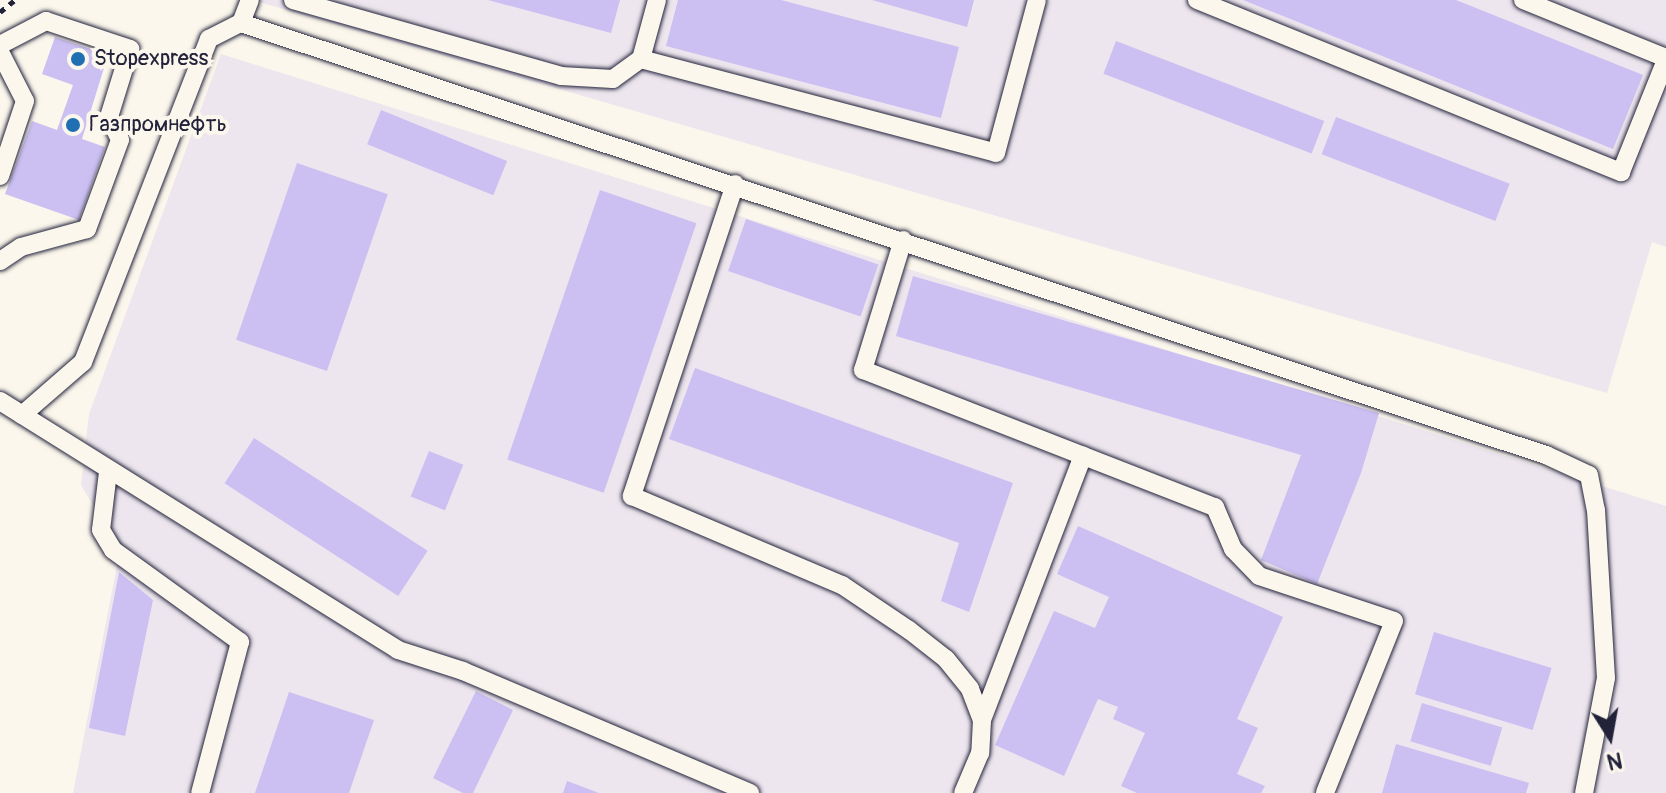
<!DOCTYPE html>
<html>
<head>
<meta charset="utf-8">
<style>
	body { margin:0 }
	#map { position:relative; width:1666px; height:793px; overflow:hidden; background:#fbf7ec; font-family:Pangolin,sans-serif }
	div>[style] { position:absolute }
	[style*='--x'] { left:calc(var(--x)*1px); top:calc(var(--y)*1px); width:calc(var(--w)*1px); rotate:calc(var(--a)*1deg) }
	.built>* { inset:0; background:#ede6ee }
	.building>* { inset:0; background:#cbc0f1; transform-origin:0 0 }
	.path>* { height:5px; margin-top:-2.5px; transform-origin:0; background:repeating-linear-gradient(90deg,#22223b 0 6px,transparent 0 12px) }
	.roads { filter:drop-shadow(0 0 2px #22223b) drop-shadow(0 0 2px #22223b) }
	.service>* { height:18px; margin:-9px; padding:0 9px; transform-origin:9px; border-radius:9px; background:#fbf7ec }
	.dots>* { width:22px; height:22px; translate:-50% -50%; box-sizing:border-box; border:4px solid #fbf7ec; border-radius:50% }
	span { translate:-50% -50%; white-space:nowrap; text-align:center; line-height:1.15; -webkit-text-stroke:8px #fbf7ec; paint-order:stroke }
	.poi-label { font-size:22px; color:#22223b }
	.left { translate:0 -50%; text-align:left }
	.north { position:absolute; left:1570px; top:697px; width:80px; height:80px; -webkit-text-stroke:6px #fbf7ec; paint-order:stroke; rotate:169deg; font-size:22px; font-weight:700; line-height:32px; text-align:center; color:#22223b }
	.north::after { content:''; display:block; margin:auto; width:28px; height:36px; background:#22223b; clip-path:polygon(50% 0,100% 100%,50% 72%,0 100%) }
</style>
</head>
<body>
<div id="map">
	<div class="built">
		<div style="clip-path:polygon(252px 0,1666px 0,1666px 247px,1652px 242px,1607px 393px)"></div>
		<div style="clip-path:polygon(221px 54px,1666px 506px,1666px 793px,73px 793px,120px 550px,81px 485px,89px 414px)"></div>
	</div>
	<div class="building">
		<div style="clip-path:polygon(488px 0,620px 0,611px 33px)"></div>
		<div style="clip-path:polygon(678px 0,781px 0,959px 47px,941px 118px,666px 46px)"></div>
		<div style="clip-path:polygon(872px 0,974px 0,967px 27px)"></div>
		<div style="clip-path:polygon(1243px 0,1456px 0,1643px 75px,1613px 149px)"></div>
		<div style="clip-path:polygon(55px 37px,108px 55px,82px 139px,105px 147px,79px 220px,5px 194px,32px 121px,57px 130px,73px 85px,42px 74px)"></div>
		<div style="left:1116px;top:41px;width:223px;height:35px;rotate:21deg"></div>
		<div style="left:381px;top:110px;width:136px;height:37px;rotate:22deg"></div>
		<div style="left:1336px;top:117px;width:186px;height:40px;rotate:21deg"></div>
		<div style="left:297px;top:163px;width:96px;height:187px;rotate:19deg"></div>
		<div style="left:600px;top:190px;width:102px;height:285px;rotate:19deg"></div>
		<div style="left:746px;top:219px;width:140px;height:55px;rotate:19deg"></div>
		<div style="clip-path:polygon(913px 276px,1379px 413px,1361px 473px,1317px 584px,1261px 560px,1301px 455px,896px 336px)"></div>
		<div style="clip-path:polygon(695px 368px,1013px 483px,969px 612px,941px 601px,959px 543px,669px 439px)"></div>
		<div style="left:254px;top:438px;width:207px;height:54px;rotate:33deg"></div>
		<div style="left:429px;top:451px;width:37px;height:49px;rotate:22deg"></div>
		<div style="clip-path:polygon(1078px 526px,1283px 617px,1237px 719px,1258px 728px,1237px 774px,1265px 786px,1261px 793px,1137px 793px,1121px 786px,1145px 733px,1113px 719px,1118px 707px,1098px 699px,1064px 776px,995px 745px,1054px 611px,1095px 628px,1109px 597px,1057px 574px)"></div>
		<div style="clip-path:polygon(119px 572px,153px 600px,125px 736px,89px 728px)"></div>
		<div style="left:1434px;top:632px;width:123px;height:65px;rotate:17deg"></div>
		<div style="clip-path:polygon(476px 691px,513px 710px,473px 793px,463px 793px,433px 778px)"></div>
		<div style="clip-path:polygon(289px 692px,374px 720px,349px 793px,255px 793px)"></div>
		<div style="left:1422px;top:703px;width:84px;height:40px;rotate:17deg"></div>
		<div style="clip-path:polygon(1396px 744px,1529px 783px,1526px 793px,1382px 793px)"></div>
		<div style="clip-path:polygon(567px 781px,599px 793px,563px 793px)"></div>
	</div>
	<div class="path">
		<div style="--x:0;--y:12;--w:19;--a:-39"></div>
	</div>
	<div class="roads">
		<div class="service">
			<div style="--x:293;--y:0;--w:279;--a:15.8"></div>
			<div style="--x:561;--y:76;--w:52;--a:3.3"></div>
			<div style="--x:613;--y:79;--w:34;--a:-36"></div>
			<div style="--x:641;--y:59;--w:61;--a:-74.8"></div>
			<div style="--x:1197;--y:0;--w:458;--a:22.1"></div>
			<div style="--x:1621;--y:172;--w:121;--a:-68.1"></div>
			<div style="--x:1523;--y:0;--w:154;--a:22.1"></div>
			<div style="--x:241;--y:23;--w:25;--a:-69"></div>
			<div style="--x:0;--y:45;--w:52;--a:-27.6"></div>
			<div style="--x:46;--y:21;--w:89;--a:18.4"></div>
			<div style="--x:130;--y:49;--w:71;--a:107.2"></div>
			<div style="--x:109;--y:117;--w:25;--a:64"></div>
			<div style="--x:120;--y:140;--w:95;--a:110.3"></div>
			<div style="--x:87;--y:229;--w:68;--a:164.7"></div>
			<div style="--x:21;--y:247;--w:25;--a:146"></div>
			<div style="--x:0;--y:52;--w:55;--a:63"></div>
			<div style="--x:25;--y:101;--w:79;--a:108.4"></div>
			<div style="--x:641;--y:59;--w:367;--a:14.8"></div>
			<div style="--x:996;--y:153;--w:158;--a:-75"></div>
			<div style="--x:735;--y:184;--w:329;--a:108.3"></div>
			<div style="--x:632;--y:496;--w:228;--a:23"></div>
			<div style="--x:842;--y:585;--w:81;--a:33.9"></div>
			<div style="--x:909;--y:630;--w:47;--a:38.1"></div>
			<div style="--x:946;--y:659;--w:38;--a:51"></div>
			<div style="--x:970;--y:689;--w:33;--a:69"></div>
			<div style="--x:982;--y:720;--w:33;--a:93"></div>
			<div style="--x:980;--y:753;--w:43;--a:113"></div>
			<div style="--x:903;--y:240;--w:136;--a:107.1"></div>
			<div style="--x:863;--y:370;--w:378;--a:21.3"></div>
			<div style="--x:1215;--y:507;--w:46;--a:66.8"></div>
			<div style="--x:1233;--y:549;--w:37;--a:46"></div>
			<div style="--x:1259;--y:576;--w:142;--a:18.4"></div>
			<div style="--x:1394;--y:621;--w:185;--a:111.9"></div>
			<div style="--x:0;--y:401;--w:469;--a:32"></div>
			<div style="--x:398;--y:650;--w:68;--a:17.9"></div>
			<div style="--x:463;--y:671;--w:312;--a:23"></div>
			<div style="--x:22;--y:415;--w:81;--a:-41"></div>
			<div style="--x:83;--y:362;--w:347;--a:-68.7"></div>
			<div style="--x:209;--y:39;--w:36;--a:-27"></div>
			<div style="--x:241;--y:23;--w:1375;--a:18.32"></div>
			<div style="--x:1546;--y:455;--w:47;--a:24.9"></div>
			<div style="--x:1589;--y:475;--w:36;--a:79"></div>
			<div style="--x:1596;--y:510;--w:168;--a:86.6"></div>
			<div style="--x:1606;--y:678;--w:117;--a:100.8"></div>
			<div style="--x:108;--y:472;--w:58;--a:96.9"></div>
			<div style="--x:101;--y:530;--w:23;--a:59"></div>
			<div style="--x:113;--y:550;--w:157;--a:35.9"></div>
			<div style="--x:240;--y:642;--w:156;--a:104.8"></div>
			<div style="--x:982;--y:720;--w:283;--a:-69.1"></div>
		</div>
	</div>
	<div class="dots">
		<div style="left:78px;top:59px;background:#1f6fb2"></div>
		<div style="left:73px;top:125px;background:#1f6fb2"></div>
	</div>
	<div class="poi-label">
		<span class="left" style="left:94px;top:59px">Stopexpress</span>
		<span class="left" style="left:89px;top:125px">Газпромнефть</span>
	</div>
	<div class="north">N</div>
</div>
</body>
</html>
